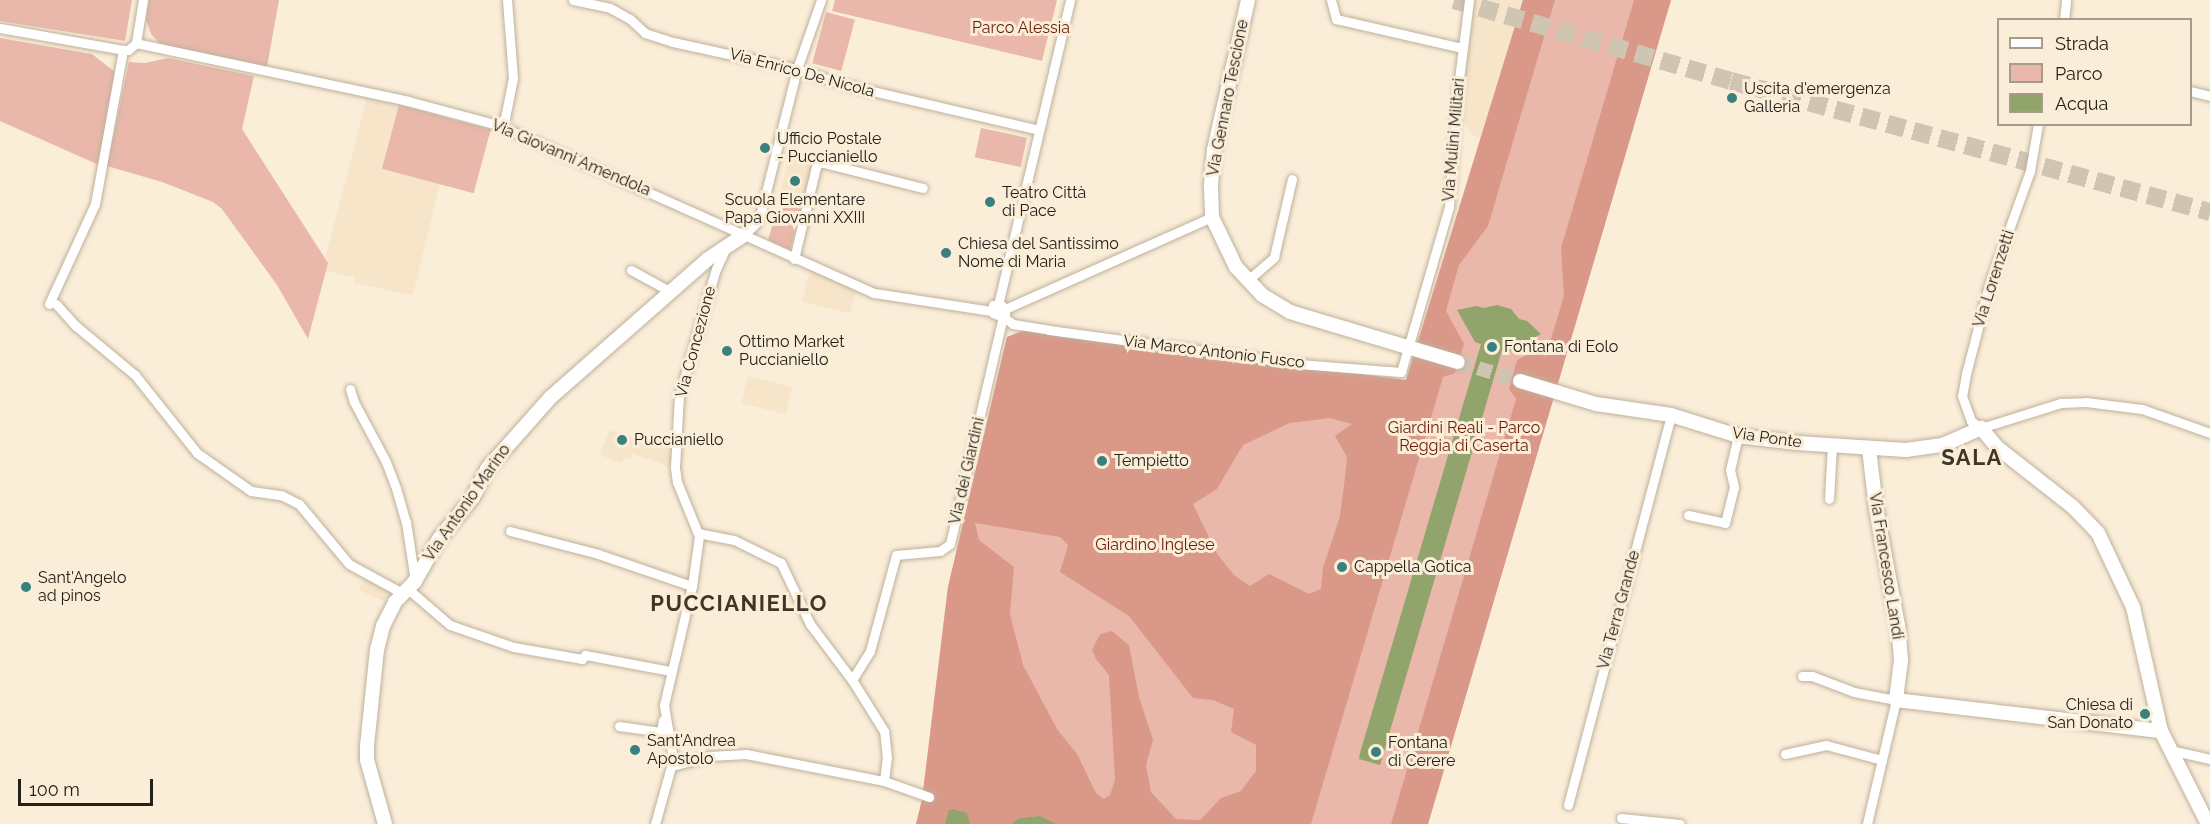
<!DOCTYPE html>
<html>
<head>
<meta charset="utf-8">
<style>
	body { margin:0 }
	#map { position:relative; width:2210px; height:824px; overflow:hidden; background:#fbeed9; font-family:Raleway,sans-serif }
	div>[style] { position:absolute }
	[style*='--x'] { left:calc(var(--x)*1px); top:calc(var(--y)*1px); width:calc(var(--w)*1px); rotate:calc(var(--a)*1deg) }
	.built>* { inset:0; background:#f6e5c9; transform-origin:0 0 }
	.green>* { inset:0; background:#e9b8ab; transform-origin:0 0 }
	.forest>* { inset:0; background:#da9988 }
	.water>* { inset:0; background:#90a46b }
	.secondary-tunnel>* { height:14px; margin-top:-7px; transform-origin:0; background:repeating-linear-gradient(90deg,#d0c5b3 0 14px,transparent 0 21px) }
	.highway-tunnel>* { height:18px; margin-top:-9px; transform-origin:0; background:repeating-linear-gradient(90deg,#d0c5b3 0 18px,transparent 0 27px) }
	.roads { filter:drop-shadow(0 0 2px #bdb19d) drop-shadow(0 0 2px #bdb19d) }
	.street>* { height:9px; margin:-4.5px; padding:0 4.5px; transform-origin:4.5px; border-radius:4.5px; background:#fff }
	.secondary>* { height:14px; margin:-7px; padding:0 7px; transform-origin:7px; border-radius:7px; background:#fff }
	.dots>* { width:16px; height:16px; translate:-50% -50%; box-sizing:border-box; border:3px solid #fbeed9; border-radius:50% }
	span { translate:-50% -50%; white-space:nowrap; text-align:center; line-height:1.15; -webkit-text-stroke:6px #fbeed9; paint-order:stroke }
	.park-label { font-size:16px; color:#691d09 }
	.street-label { font-size:16px; color:#252019 }
	.poi-label { font-size:16px; color:#252019 }
	.left { translate:0 -50%; text-align:left }
	.right { translate:-100% -50%; text-align:right }
	.district-label { font-size:22px; color:#413626; font-weight:700; letter-spacing:1.5px }
	.legend { position:absolute; left:1997px; top:18px; width:195px; height:108px; box-sizing:border-box; background:#fbeed9; border:2px solid #a59c8c; margin:0; padding:8px 10px; list-style:none; font-size:18px; color:#252019 }
	.legend li { display:flex; align-items:center; gap:12px; height:30px }
	.legend b { width:30px; border:2px solid #a59c8c }
	.scale { position:absolute; left:18px; top:779px; width:135px; height:27px; box-sizing:border-box; border:3px solid #252019; border-top:0; padding-left:8px; font-size:18px; line-height:21px; white-space:nowrap; color:#252019; -webkit-text-stroke:4px #fbeed9; paint-order:stroke }
</style>
</head>
<body>
<div id="map">
	<div class="built">
		<div style="clip-path:polygon(1475px 0,1523px 0,1482px 138px,1473px 136px,1460px 119px)"></div>
		<div style="clip-path:polygon(367px 98px,399px 105px,384px 168px,440px 184px,413px 295px,354px 283px,355px 277px,326px 271px,328px 263px,325px 259px)"></div>
		<div style="left:790px;top:149px;width:25px;height:93px;rotate:12deg"></div>
		<div style="clip-path:polygon(811px 266px,857px 287px,850px 313px,802px 302px)"></div>
		<div style="left:748px;top:376px;width:46px;height:28px;rotate:14deg"></div>
		<div style="clip-path:polygon(609px 430px,670px 450px,669px 455px,672px 456px,668px 466px,632px 454px,630px 459px,625px 458px,622px 463px,600px 455px)"></div>
		<div style="clip-path:polygon(365px 579px,389px 592px,385px 601px,358px 590px)"></div>
	</div>
	<div class="green">
		<div style="clip-path:polygon(0 0,132px 0,125px 41px,0 21px)"></div>
		<div style="clip-path:polygon(149px 0,279px 0,267px 67px,161px 45px,151px 34px,146px 20px)"></div>
		<div style="clip-path:polygon(835px 0,1057px 0,1042px 61px,832px 11px)"></div>
		<div style="clip-path:polygon(1523px 0,1671px 0,1428px 824px,916px 824px,922px 800px,948px 587px,1007px 337px,1025px 330px,1406px 380px,1457px 222px)"></div>
		<div style="left:826px;top:12px;width:30px;height:53px;rotate:15deg"></div>
		<div style="clip-path:polygon(0 38px,92px 54px,115px 72px,99px 165px,0 121px)"></div>
		<div style="clip-path:polygon(168px 58px,254px 76px,242px 129px,328px 263px,308px 339px,277px 285px,222px 209px,213px 202px,162px 182px,107px 166px,129px 62px,145px 63px)"></div>
		<div style="left:399px;top:105px;width:95px;height:66px;rotate:15deg"></div>
		<div style="left:981px;top:128px;width:47px;height:30px;rotate:12deg"></div>
		<div style="clip-path:polygon(779px 203px,800px 209px,790px 250px,768px 240px)"></div>
	</div>
	<div class="forest">
		<div style="clip-path:polygon(evenodd,1523px 0,1555px 0,1488px 226px,1459px 265px,1446px 311px,1464px 344px,1455px 373px,1443px 377px,1311px 824px,1057px 824px,1040px 816px,1019px 818px,1011px 824px,970px 824px,948px 811px,945px 824px,916px 824px,922px 800px,948px 587px,1007px 337px,1025px 330px,1406px 380px,1523px 0,1330px 418px,1352px 424px,1335px 436px,1347px 457px,1345px 477px,1340px 516px,1323px 568px,1321px 589px,1309px 594px,1269px 574px,1250px 586px,1234px 575px,1217px 554px,1193px 504px,1217px 489px,1243px 445px,1290px 423px,1330px 418px,1523px 0,975px 523px,1060px 537px,1068px 545px,1060px 572px,1129px 616px,1193px 698px,1213px 700px,1234px 709px,1231px 732px,1256px 745px,1256px 771px,1241px 791px,1221px 798px,1200px 820px,1176px 819px,1151px 792px,1146px 765px,1153px 740px,1139px 697px,1129px 645px,1112px 631px,1100px 634px,1092px 650px,1096px 659px,1109px 675px,1115px 780px,1110px 795px,1104px 799px,1096px 793px,1077px 754px,1057px 729px,1023px 665px,1010px 614px,1014px 567px,979px 540px,975px 523px)"></div>
		<div style="clip-path:polygon(1634px 0,1671px 0,1428px 824px,1391px 824px,1516px 399px,1509px 389px,1517px 360px,1550px 342px,1564px 296px,1561px 248px)"></div>
	</div>
	<div class="water">
		<div style="clip-path:polygon(1497px 305px,1511px 309px,1519px 319px,1527px 321px,1541px 334px,1509px 352px,1502px 350px,1380px 765px,1359px 759px,1360px 753px,1481px 344px,1475px 342px,1457px 310px,1476px 306px,1484px 308px)"></div>
		<div style="clip-path:polygon(952px 809px,967px 813px,970px 824px,945px 824px,948px 811px)"></div>
		<div style="clip-path:polygon(1040px 816px,1057px 824px,1011px 824px,1019px 818px)"></div>
	</div>
	<div class="secondary-tunnel">
		<div style="--x:1458;--y:362;--w:65;--a:17"></div>
	</div>
	<div class="highway-tunnel">
		<div style="--x:1454;--y:0;--w:289;--a:16.3"></div>
		<div style="--x:1731;--y:81;--w:497;--a:15.3"></div>
	</div>
	<div class="roads">
		<div class="street">
			<div style="--x:573;--y:0;--w:38;--a:12"></div>
			<div style="--x:610;--y:8;--w:23;--a:29"></div>
			<div style="--x:630;--y:19;--w:21;--a:43"></div>
			<div style="--x:645;--y:33;--w:29;--a:18"></div>
			<div style="--x:673;--y:42;--w:127;--a:12.3"></div>
			<div style="--x:797;--y:69;--w:47;--a:18.4"></div>
			<div style="--x:842;--y:84;--w:202;--a:13.1"></div>
			<div style="--x:1331;--y:0;--w:20;--a:75"></div>
			<div style="--x:1336;--y:19;--w:130;--a:12.9"></div>
			<div style="--x:2064;--y:20;--w:20;--a:-84"></div>
			<div style="--x:0;--y:28;--w:125;--a:10.1"></div>
			<div style="--x:123;--y:50;--w:5;--a:0"></div>
			<div style="--x:128;--y:50;--w:11;--a:-41"></div>
			<div style="--x:136;--y:43;--w:278;--a:12"></div>
			<div style="--x:408;--y:101;--w:93;--a:14.9"></div>
			<div style="--x:498;--y:125;--w:412;--a:24.1"></div>
			<div style="--x:874;--y:293;--w:119;--a:8.7"></div>
			<div style="--x:136;--y:43;--w:44;--a:-80.8"></div>
			<div style="--x:2190;--y:91;--w:21;--a:14"></div>
			<div style="--x:2038;--y:124;--w:48;--a:99.7"></div>
			<div style="--x:2030;--y:171;--w:121;--a:109.8"></div>
			<div style="--x:1989;--y:285;--w:92;--a:104.5"></div>
			<div style="--x:1966;--y:374;--w:22;--a:100"></div>
			<div style="--x:1962;--y:396;--w:27;--a:70"></div>
			<div style="--x:1971;--y:421;--w:12;--a:35"></div>
			<div style="--x:1981;--y:428;--w:84;--a:-17.4"></div>
			<div style="--x:2061;--y:403;--w:25;--a:-2"></div>
			<div style="--x:2086;--y:402;--w:56;--a:7.1"></div>
			<div style="--x:2142;--y:409;--w:72;--a:19.4"></div>
			<div style="--x:498;--y:125;--w:10;--a:-45"></div>
			<div style="--x:505;--y:118;--w:41;--a:-78.7"></div>
			<div style="--x:513;--y:78;--w:78;--a:-94.4"></div>
			<div style="--x:744;--y:235;--w:17;--a:-45"></div>
			<div style="--x:756;--y:223;--w:12;--a:-66"></div>
			<div style="--x:761;--y:212;--w:147;--a:-75.9"></div>
			<div style="--x:797;--y:69;--w:73;--a:-70.8"></div>
			<div style="--x:794;--y:259;--w:95;--a:-76.6"></div>
			<div style="--x:816;--y:167;--w:6;--a:-51"></div>
			<div style="--x:820;--y:162;--w:106;--a:14.2"></div>
			<div style="--x:631;--y:270;--w:46;--a:28.8"></div>
			<div style="--x:1248;--y:280;--w:35;--a:-41"></div>
			<div style="--x:1274;--y:257;--w:80;--a:-77"></div>
			<div style="--x:49;--y:304;--w:110;--a:-65.3"></div>
			<div style="--x:95;--y:204;--w:157;--a:-79.7"></div>
			<div style="--x:56;--y:304;--w:30;--a:48"></div>
			<div style="--x:76;--y:326;--w:77;--a:39.7"></div>
			<div style="--x:135;--y:375;--w:100;--a:51.5"></div>
			<div style="--x:197;--y:453;--w:66;--a:35.1"></div>
			<div style="--x:251;--y:491;--w:30;--a:8"></div>
			<div style="--x:281;--y:495;--w:20;--a:27"></div>
			<div style="--x:299;--y:504;--w:78;--a:50.2"></div>
			<div style="--x:349;--y:564;--w:60;--a:28.7"></div>
			<div style="--x:998;--y:305;--w:313;--a:-76.7"></div>
			<div style="--x:1005;--y:309;--w:227;--a:-24"></div>
			<div style="--x:350;--y:389;--w:14;--a:73"></div>
			<div style="--x:354;--y:402;--w:68;--a:61.9"></div>
			<div style="--x:386;--y:462;--w:28;--a:69"></div>
			<div style="--x:396;--y:488;--w:35;--a:74"></div>
			<div style="--x:406;--y:522;--w:60;--a:81.3"></div>
			<div style="--x:1829;--y:499;--w:53;--a:-86.8"></div>
			<div style="--x:1688;--y:515;--w:38;--a:12"></div>
			<div style="--x:1725;--y:523;--w:37;--a:-76"></div>
			<div style="--x:1734;--y:487;--w:17;--a:-103"></div>
			<div style="--x:1730;--y:470;--w:35;--a:-77"></div>
			<div style="--x:510;--y:531;--w:91;--a:14.6"></div>
			<div style="--x:598;--y:554;--w:99;--a:18.8"></div>
			<div style="--x:698;--y:533;--w:37;--a:11"></div>
			<div style="--x:734;--y:540;--w:52;--a:26.1"></div>
			<div style="--x:781;--y:563;--w:68;--a:64.6"></div>
			<div style="--x:810;--y:624;--w:70;--a:53.1"></div>
			<div style="--x:408;--y:589;--w:55;--a:40.6"></div>
			<div style="--x:450;--y:625;--w:68;--a:19"></div>
			<div style="--x:514;--y:647;--w:69;--a:10"></div>
			<div style="--x:582;--y:659;--w:5;--a:-53"></div>
			<div style="--x:585;--y:655;--w:11;--a:10"></div>
			<div style="--x:596;--y:657;--w:75;--a:10.7"></div>
			<div style="--x:1802;--y:676;--w:10;--a:0"></div>
			<div style="--x:1812;--y:676;--w:45;--a:20.9"></div>
			<div style="--x:1854;--y:692;--w:43;--a:10.8"></div>
			<div style="--x:1896;--y:700;--w:127;--a:103.2"></div>
			<div style="--x:619;--y:726;--w:42;--a:8.1"></div>
			<div style="--x:661;--y:732;--w:12;--a:-81"></div>
			<div style="--x:2170;--y:750;--w:41;--a:12.7"></div>
			<div style="--x:1785;--y:754;--w:42;--a:-12.4"></div>
			<div style="--x:1826;--y:745;--w:58;--a:15"></div>
			<div style="--x:672;--y:766;--w:38;--a:-15"></div>
			<div style="--x:709;--y:756;--w:37;--a:-3"></div>
			<div style="--x:746;--y:754;--w:141;--a:11.1"></div>
			<div style="--x:884;--y:781;--w:23;--a:-83"></div>
			<div style="--x:887;--y:758;--w:27;--a:-96"></div>
			<div style="--x:884;--y:731;--w:60;--a:-122.1"></div>
			<div style="--x:852;--y:680;--w:34;--a:-58"></div>
			<div style="--x:870;--y:651;--w:99;--a:-74.8"></div>
			<div style="--x:896;--y:555;--w:44;--a:-5.2"></div>
			<div style="--x:940;--y:551;--w:12;--a:-35"></div>
			<div style="--x:950;--y:544;--w:233;--a:-76.9"></div>
			<div style="--x:1003;--y:317;--w:4;--a:-56"></div>
			<div style="--x:1005;--y:314;--w:9;--a:-111"></div>
			<div style="--x:1002;--y:306;--w:9;--a:-174"></div>
			<div style="--x:993;--y:305;--w:8;--a:90"></div>
			<div style="--x:993;--y:313;--w:11;--a:22"></div>
			<div style="--x:1003;--y:317;--w:12;--a:35"></div>
			<div style="--x:1013;--y:324;--w:36;--a:9"></div>
			<div style="--x:1049;--y:330;--w:252;--a:7.7"></div>
			<div style="--x:1299;--y:364;--w:102;--a:4.5"></div>
			<div style="--x:1401;--y:372;--w:172;--a:-73.8"></div>
			<div style="--x:1449;--y:207;--w:112;--a:-85.9"></div>
			<div style="--x:1457;--y:95;--w:96;--a:-82.8"></div>
			<div style="--x:884;--y:781;--w:48;--a:19.6"></div>
			<div style="--x:1568;--y:805;--w:403;--a:-75.2"></div>
			<div style="--x:1621;--y:818;--w:59;--a:5.8"></div>
			<div style="--x:655;--y:824;--w:67;--a:-74.5"></div>
			<div style="--x:673;--y:759;--w:55;--a:-99.5"></div>
			<div style="--x:664;--y:705;--w:122;--a:-76.8"></div>
			<div style="--x:692;--y:586;--w:50;--a:-82"></div>
			<div style="--x:699;--y:536;--w:58;--a:-112.2"></div>
			<div style="--x:677;--y:482;--w:15;--a:-98"></div>
			<div style="--x:675;--y:467;--w:71;--a:-86.8"></div>
			<div style="--x:679;--y:396;--w:132;--a:-73.8"></div>
			<div style="--x:716;--y:269;--w:23;--a:-65"></div>
		</div>
		<div class="secondary">
			<div style="--x:1248;--y:0;--w:154;--a:102.8"></div>
			<div style="--x:1214;--y:150;--w:37;--a:95"></div>
			<div style="--x:1211;--y:187;--w:30;--a:88"></div>
			<div style="--x:1212;--y:217;--w:55;--a:64.4"></div>
			<div style="--x:1236;--y:267;--w:38;--a:47"></div>
			<div style="--x:1262;--y:295;--w:33;--a:31"></div>
			<div style="--x:1290;--y:312;--w:175;--a:16.6"></div>
			<div style="--x:1520;--y:381;--w:79;--a:16.8"></div>
			<div style="--x:1596;--y:404;--w:76;--a:8.3"></div>
			<div style="--x:1671;--y:415;--w:70;--a:17.4"></div>
			<div style="--x:1738;--y:436;--w:59;--a:6.8"></div>
			<div style="--x:1797;--y:443;--w:109;--a:3.7"></div>
			<div style="--x:1906;--y:450;--w:37;--a:-8"></div>
			<div style="--x:1943;--y:445;--w:42;--a:-24.1"></div>
			<div style="--x:1981;--y:428;--w:26;--a:50"></div>
			<div style="--x:1998;--y:448;--w:95;--a:38.2"></div>
			<div style="--x:2073;--y:507;--w:36;--a:46"></div>
			<div style="--x:2098;--y:533;--w:82;--a:64.7"></div>
			<div style="--x:2133;--y:607;--w:127;--a:77.3"></div>
			<div style="--x:2161;--y:731;--w:104;--a:63.2"></div>
			<div style="--x:1869;--y:449;--w:59;--a:83.2"></div>
			<div style="--x:1876;--y:508;--w:119;--a:79.4"></div>
			<div style="--x:1898;--y:625;--w:35;--a:85"></div>
			<div style="--x:1901;--y:660;--w:40;--a:97.1"></div>
			<div style="--x:1896;--y:700;--w:267;--a:6.7"></div>
			<div style="--x:385;--y:824;--w:66;--a:-105.7"></div>
			<div style="--x:367;--y:760;--w:14;--a:-90"></div>
			<div style="--x:367;--y:746;--w:97;--a:-84.1"></div>
			<div style="--x:377;--y:650;--w:25;--a:-76"></div>
			<div style="--x:383;--y:626;--w:27;--a:-63"></div>
			<div style="--x:395;--y:602;--w:29;--a:-46"></div>
			<div style="--x:415;--y:581;--w:48;--a:-60.3"></div>
			<div style="--x:439;--y:539;--w:54;--a:-51"></div>
			<div style="--x:473;--y:497;--w:31;--a:-63"></div>
			<div style="--x:487;--y:469;--w:96;--a:-48.4"></div>
			<div style="--x:551;--y:397;--w:209;--a:-41.3"></div>
			<div style="--x:708;--y:259;--w:43;--a:-33.7"></div>
		</div>
	</div>
	<div class="dots">
		<div style="left:1732px;top:98px;background:#39817e"></div>
		<div style="left:765px;top:148px;background:#39817e"></div>
		<div style="left:795px;top:181px;background:#39817e"></div>
		<div style="left:990px;top:202px;background:#39817e"></div>
		<div style="left:946px;top:253px;background:#39817e"></div>
		<div style="left:1492px;top:347px;background:#39817e"></div>
		<div style="left:727px;top:351px;background:#39817e"></div>
		<div style="left:622px;top:440px;background:#39817e"></div>
		<div style="left:1102px;top:461px;background:#39817e"></div>
		<div style="left:1342px;top:567px;background:#39817e"></div>
		<div style="left:26px;top:587px;background:#39817e"></div>
		<div style="left:2145px;top:714px;background:#39817e"></div>
		<div style="left:635px;top:750px;background:#39817e"></div>
		<div style="left:1376px;top:752px;background:#39817e"></div>
	</div>
	<div class="park-label">
		<span style="left:1021px;top:28px">Parco Alessia</span>
		<span style="left:1464px;top:437px">Giardini Reali - Parco<br>Reggia di Caserta</span>
		<span style="left:1155px;top:545px">Giardino Inglese</span>
	</div>
	<div class="street-label">
		<span style="left:802px;top:73px;rotate:15deg">Via Enrico De Nicola</span>
		<span style="left:1228px;top:98px;rotate:-79deg">Via Gennaro Tescione</span>
		<span style="left:1454px;top:140px;rotate:-85deg">Via Mulini Militari</span>
		<span style="left:571px;top:158px;rotate:23deg">Via Giovanni Amendola</span>
		<span style="left:1994px;top:279px;rotate:-72deg">Via Lorenzetti</span>
		<span style="left:696px;top:342px;rotate:-75deg">Via Concezione</span>
		<span style="left:1214px;top:352px;rotate:7deg">Via Marco Antonio Fusco</span>
		<span style="left:1767px;top:438px;rotate:8deg">Via Ponte</span>
		<span style="left:967px;top:471px;rotate:-77deg">Via dei Giardini</span>
		<span style="left:467px;top:503px;rotate:-55deg">Via Antonio Marino</span>
		<span style="left:1886px;top:566px;rotate:81deg">Via Francesco Landi</span>
		<span style="left:1619px;top:610px;rotate:-75deg">Via Terra Grande</span>
	</div>
	<div class="poi-label">
		<span class="left" style="left:1744px;top:98px">Uscita d'emergenza<br>Galleria</span>
		<span class="left" style="left:777px;top:148px">Ufficio Postale<br>- Puccianiello</span>
		<span class="left" style="left:1002px;top:202px">Teatro Città<br>di Pace</span>
		<span style="left:795px;top:209px">Scuola Elementare<br>Papa Giovanni XXIII</span>
		<span class="left" style="left:958px;top:253px">Chiesa del Santissimo<br>Nome di Maria</span>
		<span class="left" style="left:739px;top:351px">Ottimo Market<br>Puccianiello</span>
		<span class="left" style="left:1504px;top:347px">Fontana di Eolo</span>
		<span class="left" style="left:634px;top:440px">Puccianiello</span>
		<span class="left" style="left:1114px;top:461px">Tempietto</span>
		<span class="left" style="left:1354px;top:567px">Cappella Gotica</span>
		<span class="left" style="left:38px;top:587px">Sant'Angelo<br>ad pinos</span>
		<span class="right" style="left:2133px;top:714px">Chiesa di<br>San Donato</span>
		<span class="left" style="left:647px;top:750px">Sant'Andrea<br>Apostolo</span>
		<span class="left" style="left:1388px;top:752px">Fontana<br>di Cerere</span>
	</div>
	<div class="district-label">
		<span style="left:1972px;top:458px">SALA</span>
		<span style="left:739px;top:604px">PUCCIANIELLO</span>
	</div>
	<ul class="legend">
	<li><b style="height:8px;background:#fff"></b>Strada</li>
	<li><b style="height:16px;background:#e9b8ab"></b>Parco</li>
	<li><b style="height:16px;background:#90a46b"></b>Acqua</li>
	</ul>
	<div class="scale">100 m</div>
</div>
</body>
</html>
